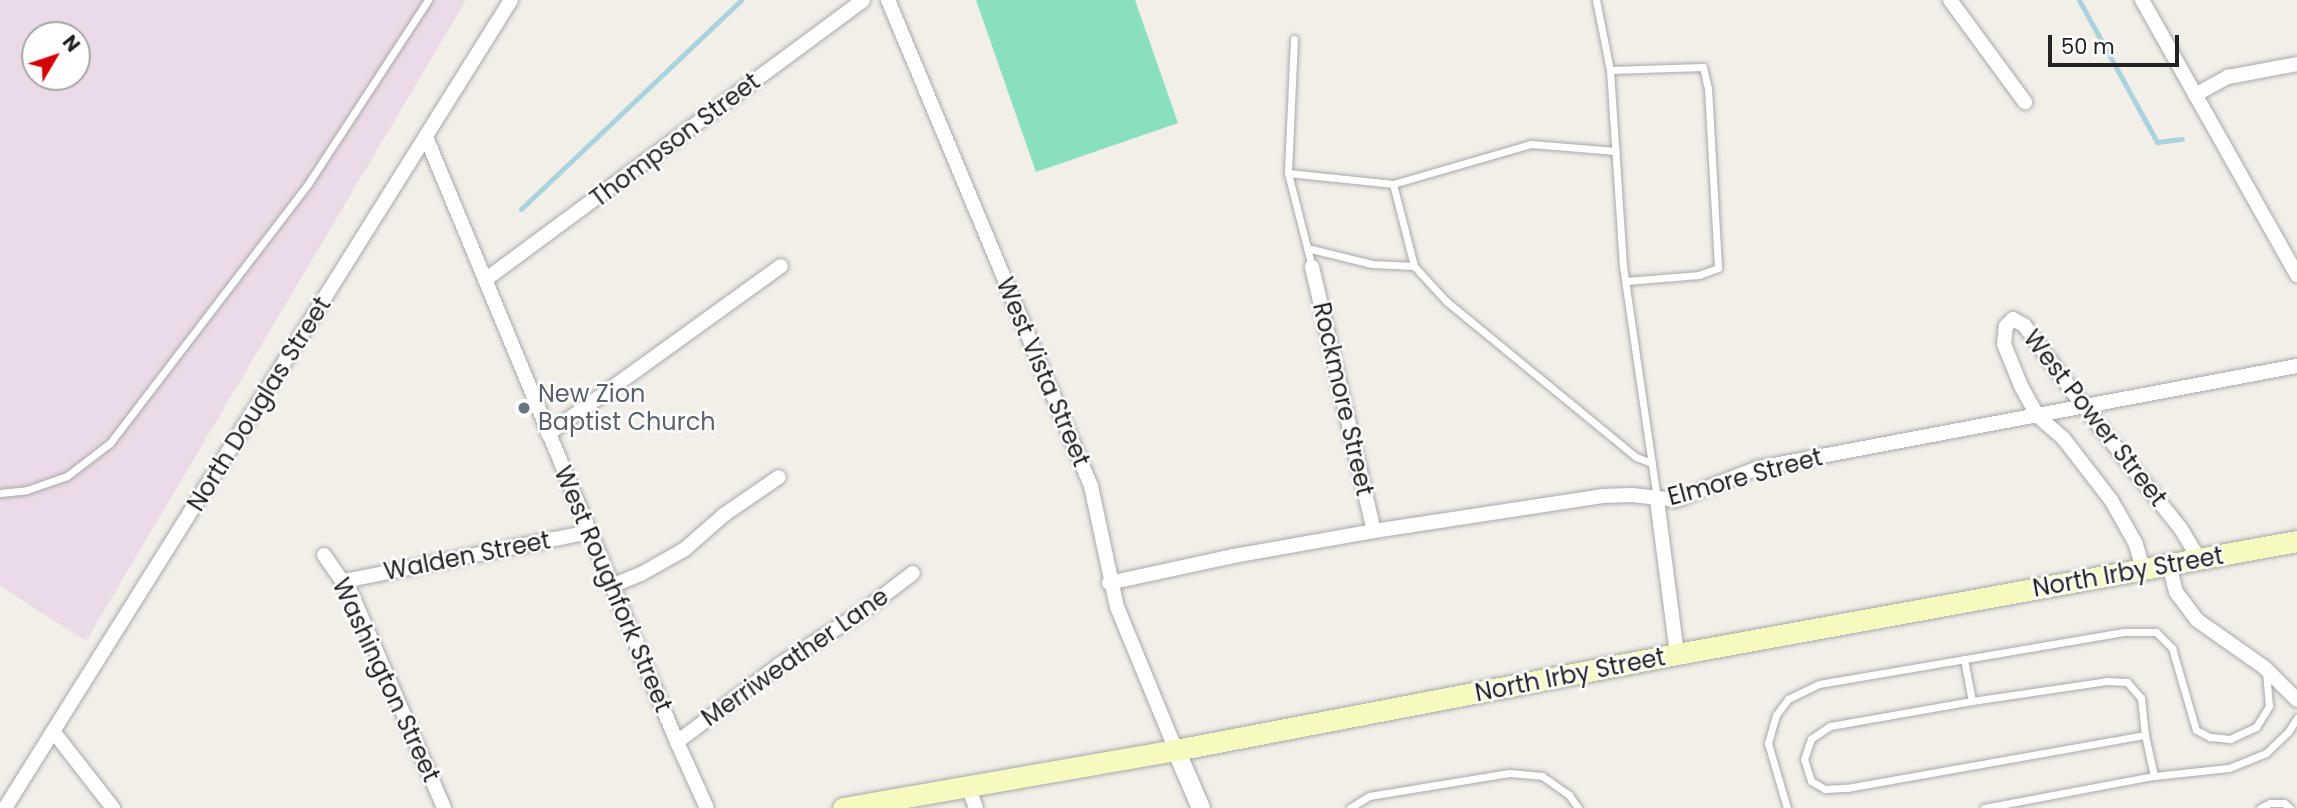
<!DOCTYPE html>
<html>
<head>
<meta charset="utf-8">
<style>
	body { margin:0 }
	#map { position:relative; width:2297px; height:808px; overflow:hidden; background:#f2efe9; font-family:Poppins,sans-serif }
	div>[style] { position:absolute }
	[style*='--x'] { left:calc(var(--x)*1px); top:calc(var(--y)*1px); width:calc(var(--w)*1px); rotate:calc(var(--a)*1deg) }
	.industrial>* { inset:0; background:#ebdbe8 }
	.pitch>* { inset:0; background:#88e0be }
	.stream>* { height:5px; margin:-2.5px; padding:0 2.5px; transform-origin:2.5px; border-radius:2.5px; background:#aad3df }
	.roads { filter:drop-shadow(0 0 2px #a9a9a9) drop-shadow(0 0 2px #a9a9a9) }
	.service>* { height:7px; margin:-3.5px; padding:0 3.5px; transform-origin:3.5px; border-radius:3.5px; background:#fff }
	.minor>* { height:14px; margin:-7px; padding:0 7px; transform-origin:7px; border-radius:7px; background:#fff }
	.tertiary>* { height:18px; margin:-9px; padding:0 9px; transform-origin:9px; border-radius:9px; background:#fff }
	.secondary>* { height:21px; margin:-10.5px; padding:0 10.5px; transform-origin:10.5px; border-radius:10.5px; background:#f7fabf }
	.dots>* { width:19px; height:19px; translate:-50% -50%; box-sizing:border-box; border:4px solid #fff; border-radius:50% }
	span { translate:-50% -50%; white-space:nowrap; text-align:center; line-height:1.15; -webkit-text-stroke:5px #fff; paint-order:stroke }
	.street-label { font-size:24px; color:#222 }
	.worship-label { font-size:24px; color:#5b616d }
	.left { translate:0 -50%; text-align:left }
	.north { position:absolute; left:21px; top:21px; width:70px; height:70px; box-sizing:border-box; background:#fff; border:2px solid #a7a7a7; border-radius:50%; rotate:51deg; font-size:19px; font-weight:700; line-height:28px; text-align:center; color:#222 }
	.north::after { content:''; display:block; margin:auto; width:24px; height:32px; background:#d40000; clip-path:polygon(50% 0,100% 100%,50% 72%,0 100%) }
	.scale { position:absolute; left:2048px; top:35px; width:131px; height:32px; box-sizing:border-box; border:4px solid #222; border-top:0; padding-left:9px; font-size:21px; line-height:24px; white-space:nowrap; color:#222; -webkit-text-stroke:5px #fff; paint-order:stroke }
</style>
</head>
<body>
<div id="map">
	<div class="industrial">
		<div style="clip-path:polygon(evenodd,0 0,466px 0,86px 641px,0 586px,0 0,35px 35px,77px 35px,77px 77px,35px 77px,35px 35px)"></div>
	</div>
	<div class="pitch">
		<div style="clip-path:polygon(976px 0,1135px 0,1178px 123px,1036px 172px)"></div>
	</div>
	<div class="stream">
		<div style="--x:2079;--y:0;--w:162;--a:61.2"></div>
		<div style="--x:2157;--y:142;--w:25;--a:-7"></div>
		<div style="--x:521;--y:209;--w:303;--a:-43.5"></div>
	</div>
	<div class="roads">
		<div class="service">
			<div style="--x:1596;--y:0;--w:71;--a:78.7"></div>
			<div style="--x:1610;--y:70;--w:196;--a:86.2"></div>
			<div style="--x:1623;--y:266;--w:235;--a:81.7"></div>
			<div style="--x:1294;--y:39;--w:134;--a:92.6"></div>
			<div style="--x:1288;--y:173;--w:106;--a:6"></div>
			<div style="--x:1393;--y:184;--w:144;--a:-16.2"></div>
			<div style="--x:1531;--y:144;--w:85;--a:4.7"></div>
			<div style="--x:1610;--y:70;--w:93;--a:-1.8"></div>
			<div style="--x:1703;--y:67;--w:22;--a:77"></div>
			<div style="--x:1708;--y:88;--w:180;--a:86.8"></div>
			<div style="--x:1718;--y:268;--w:20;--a:160"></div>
			<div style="--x:1699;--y:275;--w:73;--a:175.3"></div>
			<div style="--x:1288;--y:173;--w:97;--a:75.7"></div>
			<div style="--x:1393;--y:184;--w:85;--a:75.6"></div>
			<div style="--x:1414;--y:266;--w:47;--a:47.6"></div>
			<div style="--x:1446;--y:301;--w:246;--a:39.4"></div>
			<div style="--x:1636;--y:457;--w:17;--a:21"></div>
			<div style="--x:1307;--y:248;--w:67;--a:13.8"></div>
			<div style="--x:1372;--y:264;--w:42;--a:2.7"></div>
			<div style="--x:0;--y:493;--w:27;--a:-6"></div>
			<div style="--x:27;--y:490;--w:42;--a:-19.3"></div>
			<div style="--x:67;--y:476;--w:54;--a:-37.5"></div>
			<div style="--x:110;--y:443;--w:326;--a:-52.6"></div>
			<div style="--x:308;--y:184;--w:220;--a:-56.9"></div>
			<div style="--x:1964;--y:659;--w:43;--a:79.2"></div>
			<div style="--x:1972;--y:701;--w:144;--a:170"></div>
			<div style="--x:1830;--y:726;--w:23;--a:146"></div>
			<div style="--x:1811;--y:739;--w:21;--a:109"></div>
			<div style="--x:1804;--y:759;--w:23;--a:72"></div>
			<div style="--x:1811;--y:781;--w:16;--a:30"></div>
			<div style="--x:1825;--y:789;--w:22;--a:-3"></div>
			<div style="--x:1847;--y:788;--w:303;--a:-10.1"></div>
			<div style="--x:2145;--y:735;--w:42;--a:77.6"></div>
			<div style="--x:1972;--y:701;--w:136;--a:-8.4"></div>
			<div style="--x:2107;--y:681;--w:20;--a:3"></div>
			<div style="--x:2127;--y:682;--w:21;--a:49"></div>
			<div style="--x:2141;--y:698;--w:37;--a:84"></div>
			<div style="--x:1350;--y:808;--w:22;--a:-32"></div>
			<div style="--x:1369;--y:796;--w:142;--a:-9.3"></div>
			<div style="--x:1509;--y:773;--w:33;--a:5"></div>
			<div style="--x:1542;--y:776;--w:33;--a:35"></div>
			<div style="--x:1569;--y:795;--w:16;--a:55"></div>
			<div style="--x:1787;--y:808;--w:68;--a:-106.3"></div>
			<div style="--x:1768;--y:743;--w:29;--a:-74"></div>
			<div style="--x:1776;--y:715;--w:20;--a:-53"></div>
			<div style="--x:1788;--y:699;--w:34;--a:-26"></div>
			<div style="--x:1819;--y:684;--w:309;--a:-9.7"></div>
			<div style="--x:2124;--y:632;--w:32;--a:0"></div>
			<div style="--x:2156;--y:632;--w:23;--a:45"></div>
			<div style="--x:2172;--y:648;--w:85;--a:73.7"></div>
			<div style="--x:2196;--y:730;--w:16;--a:27"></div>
			<div style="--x:2210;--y:737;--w:20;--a:6"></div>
			<div style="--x:2230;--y:739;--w:29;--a:-25"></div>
			<div style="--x:2256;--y:727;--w:25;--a:-58"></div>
			<div style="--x:2269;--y:706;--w:33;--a:-95"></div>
			<div style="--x:1984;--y:808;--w:173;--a:-10.7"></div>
			<div style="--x:2154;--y:776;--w:75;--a:-6.1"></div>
			<div style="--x:2229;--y:768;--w:40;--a:-22"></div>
			<div style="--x:2266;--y:753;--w:30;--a:-44"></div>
			<div style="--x:2288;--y:732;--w:17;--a:-57"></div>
			<div style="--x:2260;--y:808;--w:11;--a:-27"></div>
			<div style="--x:2270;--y:803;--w:14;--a:0"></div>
			<div style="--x:2284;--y:803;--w:8;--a:40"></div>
		</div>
		<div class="minor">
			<div style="--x:888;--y:0;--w:527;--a:67.33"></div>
			<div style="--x:1091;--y:486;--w:124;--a:77.9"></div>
			<div style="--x:1117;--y:607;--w:155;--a:67.6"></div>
			<div style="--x:1950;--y:0;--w:127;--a:53.7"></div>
			<div style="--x:2142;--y:0;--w:316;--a:60.6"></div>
			<div style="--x:2195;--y:95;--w:38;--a:-29"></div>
			<div style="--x:2228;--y:77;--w:70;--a:-10.7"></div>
			<div style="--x:426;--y:137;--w:655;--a:67.47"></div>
			<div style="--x:677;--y:742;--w:72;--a:65.6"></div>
			<div style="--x:1312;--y:267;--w:271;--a:76.8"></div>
			<div style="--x:485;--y:280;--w:470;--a:-36.5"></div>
			<div style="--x:548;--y:434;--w:287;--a:-35.8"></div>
			<div style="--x:1657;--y:500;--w:155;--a:82.6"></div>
			<div style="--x:324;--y:555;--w:49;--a:55"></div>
			<div style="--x:352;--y:595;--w:232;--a:66.6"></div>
			<div style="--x:2169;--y:564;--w:29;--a:76"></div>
			<div style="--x:2176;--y:592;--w:35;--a:53"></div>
			<div style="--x:2197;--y:620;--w:83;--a:35.2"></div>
			<div style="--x:2265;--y:668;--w:45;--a:45"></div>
			<div style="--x:2143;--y:569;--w:26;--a:-106"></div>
			<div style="--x:2136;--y:544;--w:51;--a:-119.6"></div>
			<div style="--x:2111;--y:500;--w:78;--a:-127.7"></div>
			<div style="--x:2063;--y:438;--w:35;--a:-139"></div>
			<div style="--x:2037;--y:415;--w:33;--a:-119"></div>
			<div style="--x:2021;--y:386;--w:45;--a:-112"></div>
			<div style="--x:2004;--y:344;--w:18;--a:-84"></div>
			<div style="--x:2006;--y:326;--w:10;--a:-45"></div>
			<div style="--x:2013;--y:319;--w:13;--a:29"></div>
			<div style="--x:2024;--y:325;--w:102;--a:53.8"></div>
			<div style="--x:2084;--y:407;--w:156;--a:51.5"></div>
			<div style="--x:2181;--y:529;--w:35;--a:59"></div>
			<div style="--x:344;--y:581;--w:250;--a:-11.3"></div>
			<div style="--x:1109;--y:583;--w:128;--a:-12.2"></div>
			<div style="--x:1234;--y:556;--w:142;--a:-10.1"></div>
			<div style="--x:1374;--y:531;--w:231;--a:-8.7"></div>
			<div style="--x:1602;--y:496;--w:30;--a:-2"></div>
			<div style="--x:1632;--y:495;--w:44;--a:6.5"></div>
			<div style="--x:1676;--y:500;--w:88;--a:-21.3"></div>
			<div style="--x:1758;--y:468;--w:549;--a:-10.72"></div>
			<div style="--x:611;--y:586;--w:32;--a:-22"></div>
			<div style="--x:641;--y:574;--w:51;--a:-29.6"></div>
			<div style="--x:685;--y:549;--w:53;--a:-41.2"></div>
			<div style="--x:725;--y:514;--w:65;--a:-34.4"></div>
			<div style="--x:53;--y:731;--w:98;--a:52.1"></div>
			<div style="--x:677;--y:742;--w:128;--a:-37"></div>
			<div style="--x:779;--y:665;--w:98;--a:-32.6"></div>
			<div style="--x:862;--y:612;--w:64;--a:-37.4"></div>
			<div style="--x:968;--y:786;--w:23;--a:70"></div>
			<div style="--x:5;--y:808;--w:953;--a:-57.94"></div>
		</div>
		<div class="tertiary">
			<div style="--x:1176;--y:750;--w:63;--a:66.7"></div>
		</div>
		<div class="secondary">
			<div style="--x:843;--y:808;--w:338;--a:-9.9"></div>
			<div style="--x:1176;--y:750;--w:510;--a:-10.85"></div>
			<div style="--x:1677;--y:654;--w:630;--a:-10.33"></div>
		</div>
	</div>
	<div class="dots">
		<div style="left:524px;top:408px;background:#6b7280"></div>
	</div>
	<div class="street-label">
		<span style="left:675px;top:140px;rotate:-37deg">Thompson Street</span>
		<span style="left:1043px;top:372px;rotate:67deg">West Vista Street</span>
		<span style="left:1343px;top:399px;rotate:77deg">Rockmore Street</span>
		<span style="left:259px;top:404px;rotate:-58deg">North Douglas Street</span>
		<span style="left:2095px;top:418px;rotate:52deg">West Power Street</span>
		<span style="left:1745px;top:477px;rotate:-15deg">Elmore Street</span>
		<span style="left:467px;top:556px;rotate:-11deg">Walden Street</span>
		<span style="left:2128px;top:572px;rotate:-10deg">North Irby Street</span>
		<span style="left:613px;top:589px;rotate:67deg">West Roughfork Street</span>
		<span style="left:795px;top:657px;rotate:-35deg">Merriweather Lane</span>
		<span style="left:1570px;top:675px;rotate:-11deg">North Irby Street</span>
		<span style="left:386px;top:680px;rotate:65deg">Washington Street</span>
	</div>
	<div class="worship-label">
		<span class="left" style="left:538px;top:408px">New Zion<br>Baptist Church</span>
	</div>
	<div class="north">N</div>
	<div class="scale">50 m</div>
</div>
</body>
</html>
